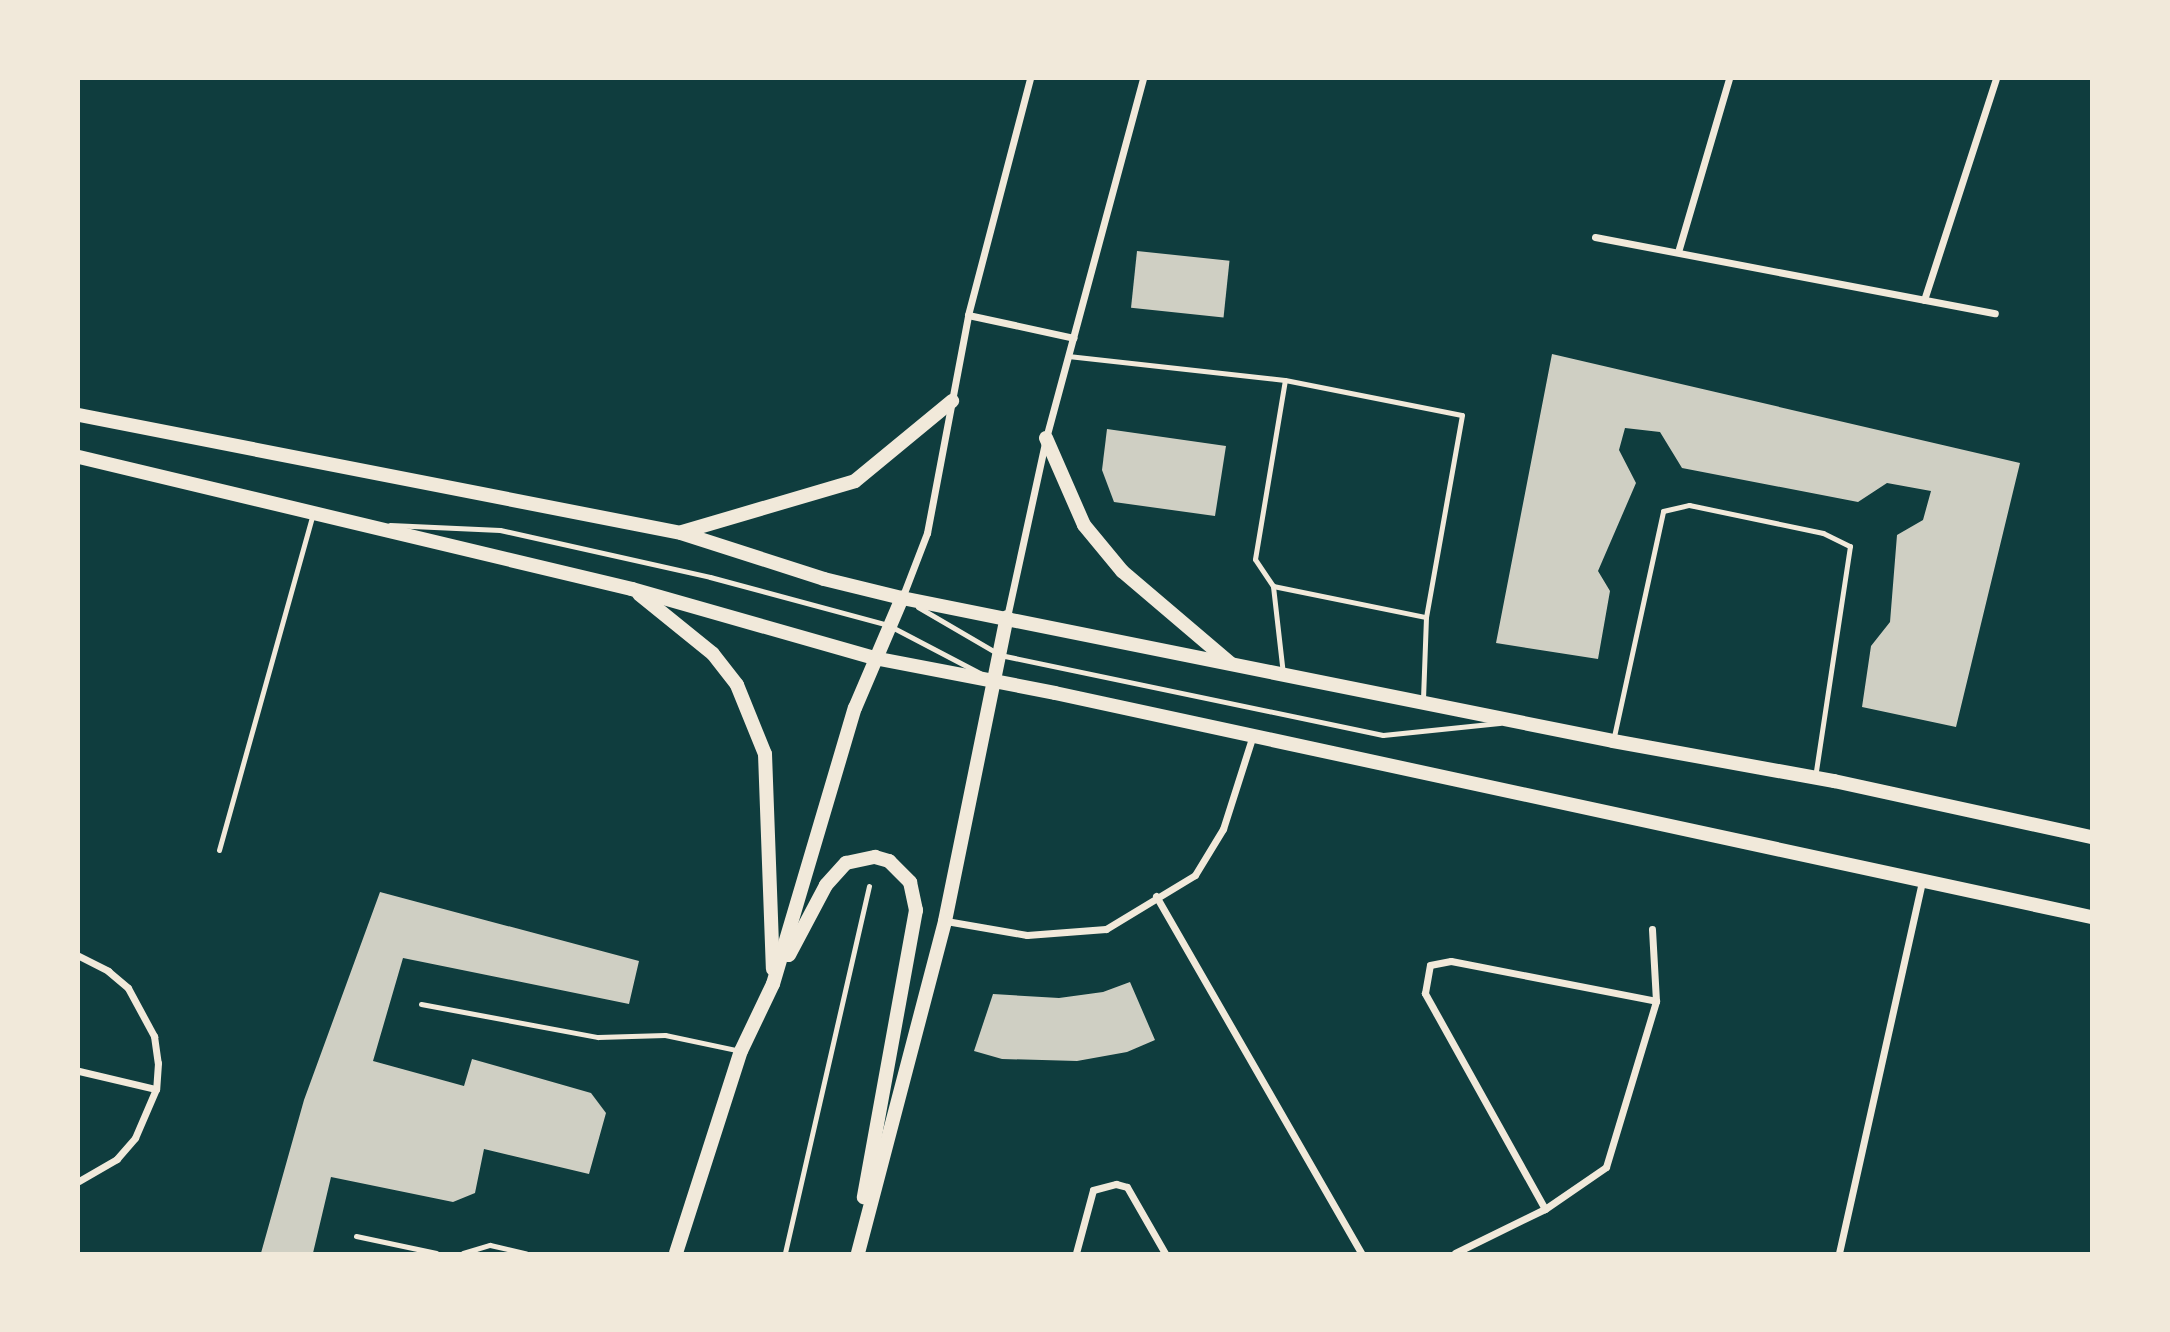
<!DOCTYPE html>
<html>
<head>
<meta charset="utf-8">
<style>
	body { margin:0 }
	#map { position:relative; width:2170px; height:1332px; overflow:hidden; background:#0f3d3e; font-family:Jost,sans-serif }
	div>[style] { position:absolute }
	[style*='--x'] { left:calc(var(--x)*1px); top:calc(var(--y)*1px); width:calc(var(--w)*1px); rotate:calc(var(--a)*1deg) }
	.building>* { inset:0; background:#cfcfc3; transform-origin:0 0 }
	.path>* { height:4.5px; margin:-2.25px; padding:0 2.25px; transform-origin:2.25px; border-radius:2.25px; background:#f1e9da }
	.service>* { height:5px; margin:-2.5px; padding:0 2.5px; transform-origin:2.5px; border-radius:2.5px; background:#f1e9da }
	.minor>* { height:7px; margin:-3.5px; padding:0 3.5px; transform-origin:3.5px; border-radius:3.5px; background:#f1e9da }
	.secondary>* { height:14px; margin:-7px; padding:0 7px; transform-origin:7px; border-radius:7px; background:#f1e9da }
	span { translate:-50% -50%; white-space:nowrap; text-align:center; line-height:1.15; -webkit-text-stroke:5px #f1e9da; paint-order:stroke }
	.frame { position:absolute; inset:0; border:80px solid #f1e9da; pointer-events:none }
</style>
</head>
<body>
<div id="map">
	<div class="building">
		<div style="left:1137px;top:251px;width:93px;height:57px;rotate:6deg"></div>
		<div style="clip-path:polygon(1552px 354px,2020px 463px,1956px 727px,1862px 707px,1871px 646px,1890px 622px,1897px 535px,1923px 520px,1931px 491px,1887px 483px,1858px 502px,1682px 468px,1660px 432px,1625px 428px,1619px 450px,1636px 483px,1598px 571px,1610px 591px,1598px 659px,1496px 643px)"></div>
		<div style="clip-path:polygon(1107px 429px,1226px 446px,1215px 516px,1114px 502px,1102px 470px)"></div>
		<div style="clip-path:polygon(380px 892px,639px 961px,629px 1004px,403px 958px,373px 1061px,464px 1086px,472px 1059px,591px 1093px,606px 1113px,589px 1174px,484px 1149px,475px 1193px,453px 1202px,331px 1177px,313px 1253px,261px 1253px,304px 1100px)"></div>
		<div style="clip-path:polygon(1130px 982px,1155px 1040px,1127px 1052px,1077px 1061px,1002px 1059px,974px 1051px,993px 994px,1059px 998px,1103px 992px)"></div>
	</div>
	<div class="path">
		<div style="--x:785;--y:1253;--w:376;--a:-77.1"></div>
	</div>
	<div class="service">
		<div style="--x:1068;--y:356;--w:218;--a:6.3"></div>
		<div style="--x:390;--y:525;--w:110;--a:2.6"></div>
		<div style="--x:500;--y:530;--w:215;--a:12.6"></div>
		<div style="--x:710;--y:577;--w:184;--a:15.1"></div>
		<div style="--x:888;--y:625;--w:104;--a:27.6"></div>
		<div style="--x:1273;--y:586;--w:156;--a:11.5"></div>
		<div style="--x:918;--y:607;--w:95;--a:30.3"></div>
		<div style="--x:1000;--y:655;--w:391;--a:11.8"></div>
		<div style="--x:1383;--y:735;--w:117;--a:-5.9"></div>
		<div style="--x:1283;--y:674;--w:89;--a:-96.5"></div>
		<div style="--x:1273;--y:586;--w:32;--a:-124"></div>
		<div style="--x:1255;--y:559;--w:181;--a:-80.5"></div>
		<div style="--x:1285;--y:380;--w:180;--a:11.2"></div>
		<div style="--x:1462;--y:415;--w:205;--a:100.1"></div>
		<div style="--x:1426;--y:617;--w:83;--a:92.1"></div>
		<div style="--x:1613;--y:741;--w:235;--a:-77.7"></div>
		<div style="--x:1663;--y:511;--w:27;--a:-13"></div>
		<div style="--x:1689;--y:505;--w:137;--a:11.8"></div>
		<div style="--x:1823;--y:533;--w:30;--a:26"></div>
		<div style="--x:1850;--y:546;--w:234;--a:98.6"></div>
		<div style="--x:219;--y:850;--w:350;--a:-74.4"></div>
		<div style="--x:421;--y:1004;--w:180;--a:10.6"></div>
		<div style="--x:598;--y:1037;--w:67;--a:-1.7"></div>
		<div style="--x:665;--y:1035;--w:78;--a:11.9"></div>
		<div style="--x:356;--y:1236;--w:82;--a:12"></div>
		<div style="--x:463;--y:1253;--w:28;--a:-17"></div>
		<div style="--x:490;--y:1245;--w:37;--a:13"></div>
	</div>
	<div class="minor">
		<div style="--x:1595;--y:237;--w:407;--a:10.8"></div>
		<div style="--x:1678;--y:252;--w:180;--a:-73.6"></div>
		<div style="--x:1924;--y:300;--w:232;--a:-72"></div>
		<div style="--x:968;--y:315;--w:108;--a:12.2"></div>
		<div style="--x:902;--y:598;--w:70;--a:-69"></div>
		<div style="--x:927;--y:533;--w:222;--a:-79.3"></div>
		<div style="--x:968;--y:315;--w:244;--a:-75.3"></div>
		<div style="--x:1007;--y:617;--w:183;--a:-77.7"></div>
		<div style="--x:1046;--y:438;--w:372;--a:-74.9"></div>
		<div style="--x:1156;--y:896;--w:412;--a:60.1"></div>
		<div style="--x:946;--y:921;--w:82;--a:9.8"></div>
		<div style="--x:1027;--y:935;--w:79;--a:-4.3"></div>
		<div style="--x:1106;--y:929;--w:104;--a:-31.2"></div>
		<div style="--x:1195;--y:875;--w:54;--a:-58.7"></div>
		<div style="--x:1223;--y:829;--w:99;--a:-72.3"></div>
		<div style="--x:79;--y:956;--w:33;--a:27"></div>
		<div style="--x:108;--y:971;--w:26;--a:40"></div>
		<div style="--x:128;--y:988;--w:55;--a:61.6"></div>
		<div style="--x:154;--y:1036;--w:27;--a:82"></div>
		<div style="--x:158;--y:1063;--w:26;--a:94"></div>
		<div style="--x:156;--y:1089;--w:53;--a:113.2"></div>
		<div style="--x:135;--y:1138;--w:28;--a:131"></div>
		<div style="--x:117;--y:1159;--w:44;--a:149.9"></div>
		<div style="--x:79;--y:1071;--w:79;--a:13.2"></div>
		<div style="--x:1545;--y:1209;--w:247;--a:-119.1"></div>
		<div style="--x:1425;--y:993;--w:28;--a:-80"></div>
		<div style="--x:1430;--y:965;--w:21;--a:-11"></div>
		<div style="--x:1451;--y:961;--w:209;--a:11"></div>
		<div style="--x:1076;--y:1253;--w:65;--a:-74.9"></div>
		<div style="--x:1093;--y:1190;--w:24;--a:-15"></div>
		<div style="--x:1116;--y:1184;--w:11;--a:15"></div>
		<div style="--x:1127;--y:1187;--w:76;--a:60.1"></div>
		<div style="--x:1455;--y:1253;--w:100;--a:-26.1"></div>
		<div style="--x:1545;--y:1209;--w:74;--a:-34.5"></div>
		<div style="--x:1606;--y:1167;--w:173;--a:-73.2"></div>
		<div style="--x:1656;--y:1001;--w:72;--a:-93.2"></div>
		<div style="--x:1839;--y:1253;--w:379;--a:-77.4"></div>
	</div>
	<div class="secondary">
		<div style="--x:79;--y:415;--w:613;--a:11.09"></div>
		<div style="--x:681;--y:533;--w:150;--a:17.8"></div>
		<div style="--x:824;--y:579;--w:80;--a:13.7"></div>
		<div style="--x:902;--y:598;--w:725;--a:11.37"></div>
		<div style="--x:1613;--y:741;--w:225;--a:10.3"></div>
		<div style="--x:1834;--y:781;--w:263;--a:12.3"></div>
		<div style="--x:1046;--y:438;--w:95;--a:66.4"></div>
		<div style="--x:1084;--y:525;--w:60;--a:50.4"></div>
		<div style="--x:1122;--y:571;--w:142;--a:40.4"></div>
		<div style="--x:79;--y:457;--w:569;--a:13.43"></div>
		<div style="--x:632;--y:589;--w:252;--a:15.9"></div>
		<div style="--x:874;--y:658;--w:184;--a:10.9"></div>
		<div style="--x:1055;--y:693;--w:1060;--a:12.2"></div>
		<div style="--x:682;--y:532;--w:180;--a:-16.4"></div>
		<div style="--x:855;--y:481;--w:126;--a:-39.5"></div>
		<div style="--x:639;--y:594;--w:95;--a:39"></div>
		<div style="--x:713;--y:654;--w:39;--a:52"></div>
		<div style="--x:737;--y:685;--w:74;--a:67.9"></div>
		<div style="--x:765;--y:754;--w:215;--a:87.9"></div>
		<div style="--x:789;--y:955;--w:79;--a:-62.1"></div>
		<div style="--x:826;--y:885;--w:30;--a:-48"></div>
		<div style="--x:846;--y:863;--w:30;--a:-12"></div>
		<div style="--x:875;--y:857;--w:15;--a:16"></div>
		<div style="--x:889;--y:861;--w:30;--a:45"></div>
		<div style="--x:910;--y:882;--w:29;--a:78"></div>
		<div style="--x:916;--y:910;--w:292;--a:100.3"></div>
		<div style="--x:676;--y:1253;--w:212;--a:-72.2"></div>
		<div style="--x:741;--y:1051;--w:74;--a:-64.5"></div>
		<div style="--x:773;--y:984;--w:288;--a:-73.5"></div>
		<div style="--x:855;--y:708;--w:120;--a:-66.9"></div>
		<div style="--x:858;--y:1253;--w:343;--a:-75.3"></div>
		<div style="--x:945;--y:921;--w:310;--a:-78.5"></div>
	</div>
	<div class="frame"></div>
</div>
</body>
</html>
